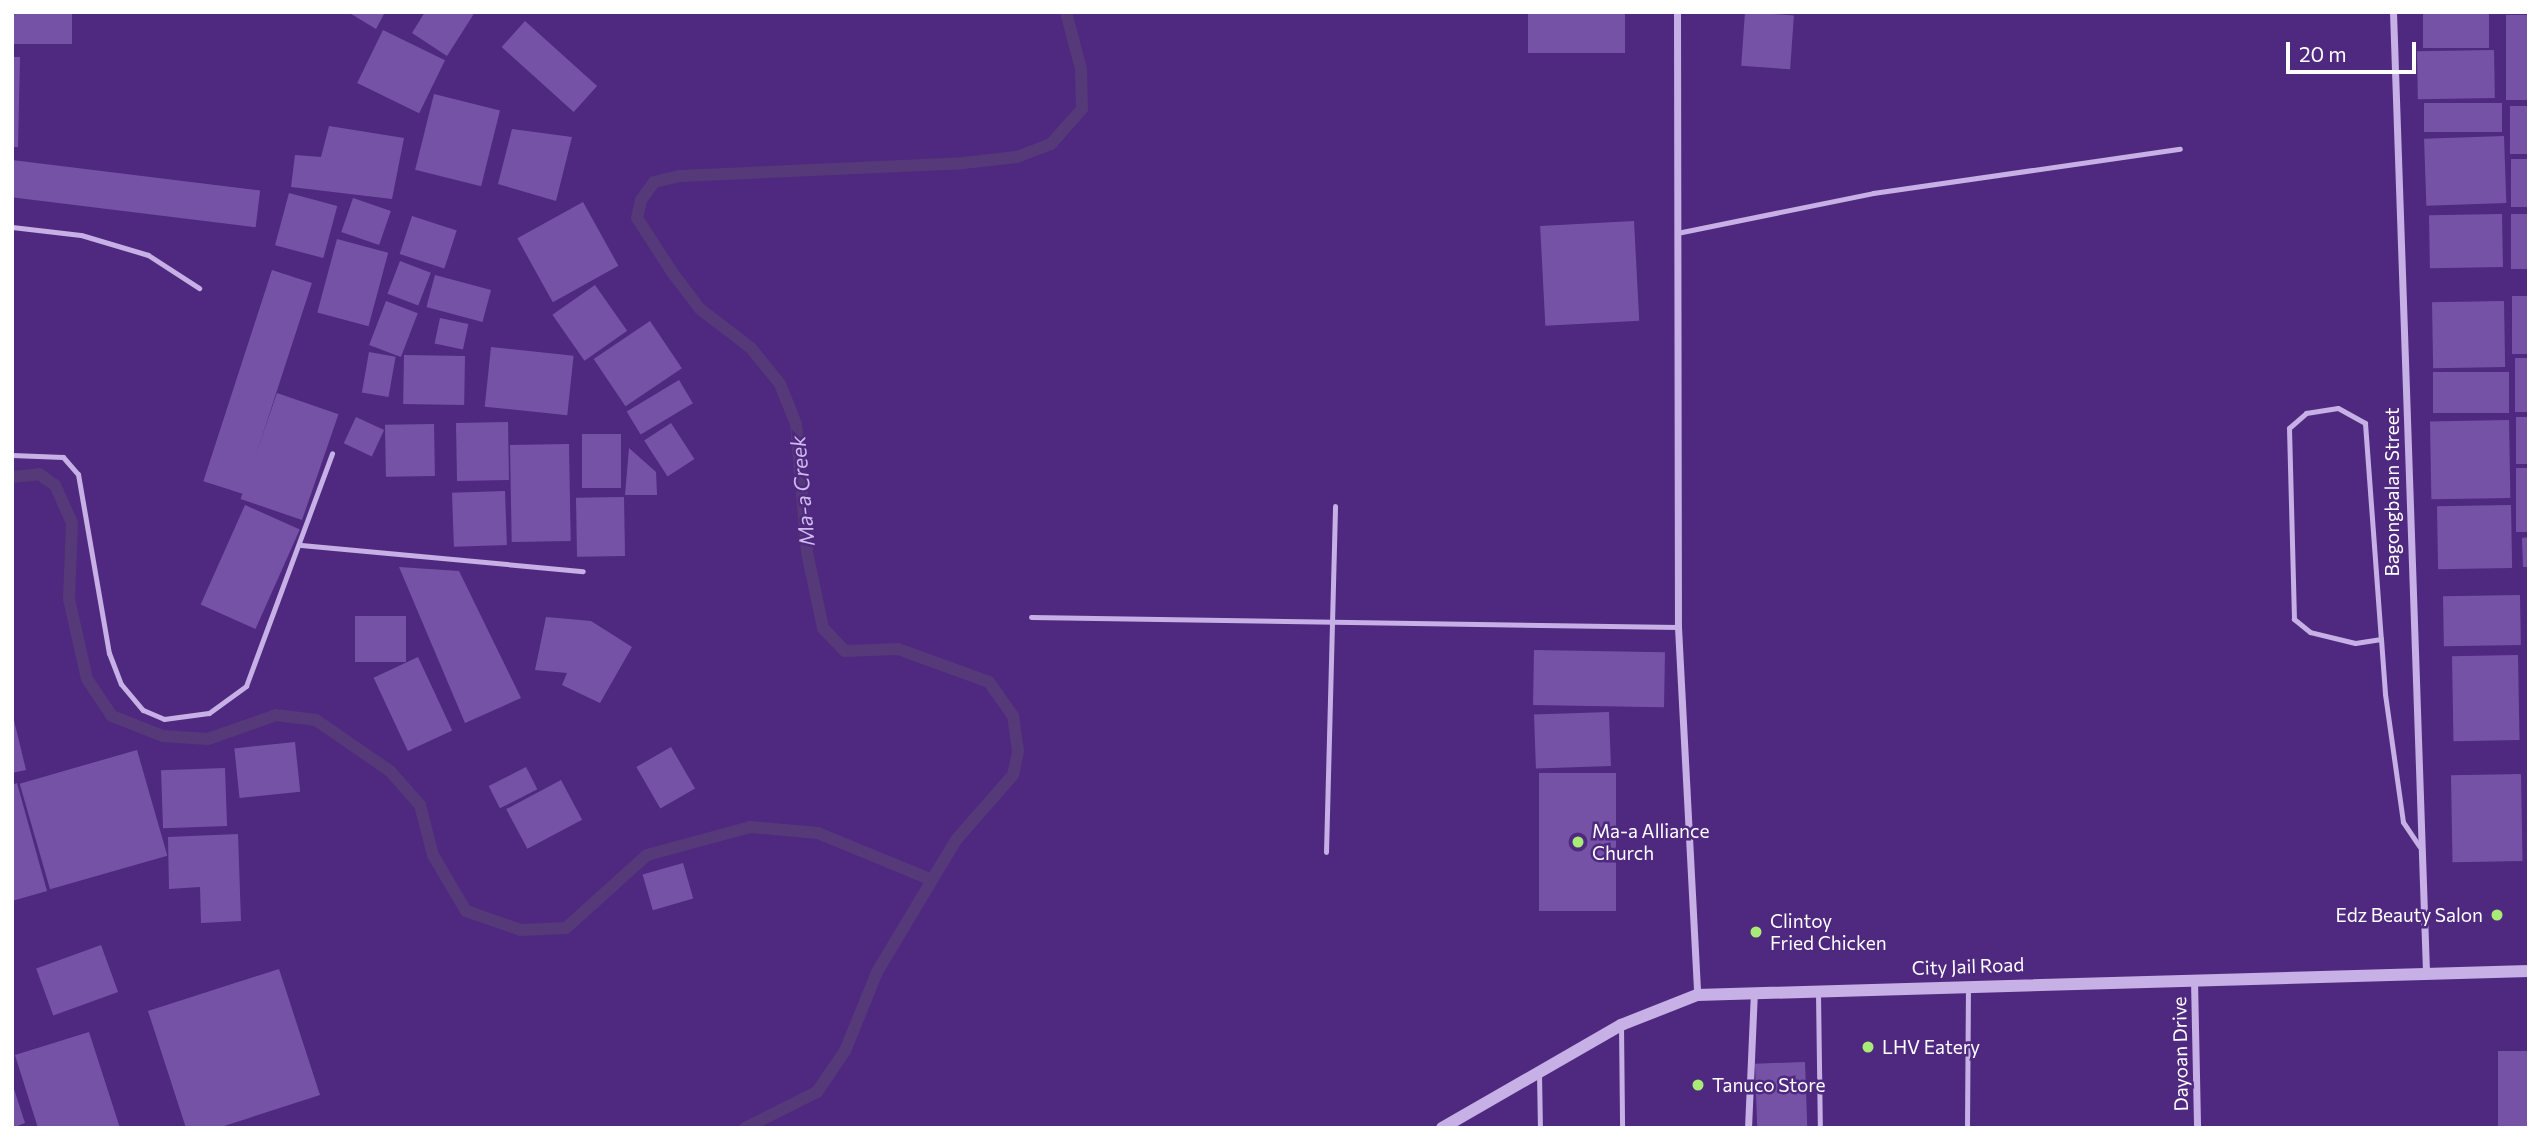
<!DOCTYPE html>
<html>
<head>
<meta charset="utf-8">
<style>
	body { margin:0 }
	#map { position:relative; width:2541px; height:1140px; overflow:hidden; background:#4f297f; font-family:Commissioner,sans-serif }
	div>[style] { position:absolute }
	[style*='--x'] { left:calc(var(--x)*1px); top:calc(var(--y)*1px); width:calc(var(--w)*1px); rotate:calc(var(--a)*1deg) }
	.stream>* { height:12px; margin:-6px; padding:0 6px; transform-origin:6px; border-radius:6px; background:#563979 }
	.building>* { inset:0; background:#7652a7; transform-origin:0 0 }
	.service>* { height:5px; margin:-2.5px; padding:0 2.5px; transform-origin:2.5px; border-radius:2.5px; background:#c6b0e5 }
	.minor>* { height:7px; margin:-3.5px; padding:0 3.5px; transform-origin:3.5px; border-radius:3.5px; background:#c6b0e5 }
	.tertiary>* { height:12px; margin:-6px; padding:0 6px; transform-origin:6px; border-radius:6px; background:#c6b0e5 }
	.dots>* { width:19px; height:19px; translate:-50% -50%; box-sizing:border-box; border:4px solid #4f297f; border-radius:50% }
	span { translate:-50% -50%; white-space:nowrap; text-align:center; line-height:1.15; -webkit-text-stroke:5px #4f297f; paint-order:stroke }
	.street-label { font-size:19px; color:#fff }
	.poi-label { font-size:19px; color:#fff }
	.left { translate:0 -50%; text-align:left }
	.right { translate:-100% -50%; text-align:right }
	.water-label { font-size:21px; color:#d0bbed; font-style:italic }
	.frame { position:absolute; inset:0; border:14px solid #fff; pointer-events:none }
	.scale { position:absolute; left:2286px; top:42px; width:130px; height:32px; box-sizing:border-box; border:4px solid #fff; border-top:0; padding-left:9px; font-size:21px; line-height:24px; white-space:nowrap; color:#fff; -webkit-text-stroke:5px #4f297f; paint-order:stroke }
</style>
</head>
<body>
<div id="map">
	<div class="stream">
		<div style="--x:12;--y:477;--w:27;--a:-6"></div>
		<div style="--x:39;--y:474;--w:19;--a:35"></div>
		<div style="--x:55;--y:485;--w:42;--a:65.9"></div>
		<div style="--x:72;--y:523;--w:76;--a:92.3"></div>
		<div style="--x:69;--y:599;--w:82;--a:77.3"></div>
		<div style="--x:87;--y:679;--w:45;--a:56"></div>
		<div style="--x:112;--y:716;--w:55;--a:21.4"></div>
		<div style="--x:163;--y:736;--w:45;--a:3.8"></div>
		<div style="--x:208;--y:739;--w:72;--a:-19.4"></div>
		<div style="--x:276;--y:715;--w:40;--a:7.1"></div>
		<div style="--x:316;--y:720;--w:90;--a:34.6"></div>
		<div style="--x:390;--y:771;--w:45;--a:48.6"></div>
		<div style="--x:420;--y:805;--w:52;--a:75.4"></div>
		<div style="--x:433;--y:855;--w:65;--a:59.5"></div>
		<div style="--x:466;--y:911;--w:58;--a:19.1"></div>
		<div style="--x:521;--y:930;--w:45;--a:-2.5"></div>
		<div style="--x:566;--y:928;--w:109;--a:-42"></div>
		<div style="--x:647;--y:855;--w:107;--a:-15.2"></div>
		<div style="--x:750;--y:827;--w:68;--a:5"></div>
		<div style="--x:818;--y:833;--w:123;--a:22.4"></div>
		<div style="--x:745;--y:1128;--w:80;--a:-26.6"></div>
		<div style="--x:817;--y:1092;--w:50;--a:-55.7"></div>
		<div style="--x:845;--y:1051;--w:85;--a:-67.9"></div>
		<div style="--x:877;--y:972;--w:154;--a:-59.1"></div>
		<div style="--x:956;--y:840;--w:86;--a:-48.8"></div>
		<div style="--x:1013;--y:775;--w:25;--a:-78"></div>
		<div style="--x:1018;--y:751;--w:35;--a:-98"></div>
		<div style="--x:1013;--y:716;--w:42;--a:-125.2"></div>
		<div style="--x:989;--y:682;--w:97;--a:-160.1"></div>
		<div style="--x:898;--y:649;--w:53;--a:177.8"></div>
		<div style="--x:845;--y:651;--w:32;--a:-134"></div>
		<div style="--x:823;--y:628;--w:78;--a:-101.9"></div>
		<div style="--x:807;--y:552;--w:128;--a:-94.9"></div>
		<div style="--x:796;--y:424;--w:43;--a:-111.8"></div>
		<div style="--x:780;--y:384;--w:46;--a:-128.9"></div>
		<div style="--x:751;--y:348;--w:64;--a:-142.6"></div>
		<div style="--x:700;--y:309;--w:46;--a:-127.1"></div>
		<div style="--x:672;--y:272;--w:64;--a:-122.9"></div>
		<div style="--x:637;--y:218;--w:18;--a:-77"></div>
		<div style="--x:641;--y:200;--w:22;--a:-54"></div>
		<div style="--x:654;--y:182;--w:28;--a:-13"></div>
		<div style="--x:681;--y:176;--w:282;--a:-2.6"></div>
		<div style="--x:963;--y:163;--w:54;--a:-6.3"></div>
		<div style="--x:1017;--y:157;--w:36;--a:-21"></div>
		<div style="--x:1051;--y:144;--w:47;--a:-48.5"></div>
		<div style="--x:1082;--y:109;--w:40;--a:-91.4"></div>
		<div style="--x:1081;--y:69;--w:59;--a:-104.7"></div>
	</div>
	<div class="building">
		<div style="left:12px;top:12px;width:60px;height:32px"></div>
		<div style="clip-path:polygon(348px 12px,385px 12px,376px 29px)"></div>
		<div style="clip-path:polygon(425px 12px,475px 12px,447px 56px,412px 33px)"></div>
		<div style="left:1528px;top:12px;width:97px;height:41px"></div>
		<div style="left:1745px;top:12px;width:49px;height:54px;rotate:4deg"></div>
		<div style="left:2423px;top:12px;width:66px;height:36px"></div>
		<div style="left:2529px;top:15px;width:85px;height:23px;rotate:90deg"></div>
		<div style="left:525px;top:21px;width:97px;height:35px;rotate:42deg"></div>
		<div style="left:383px;top:30px;width:69px;height:59px;rotate:26deg"></div>
		<div style="left:2494px;top:50px;width:48px;height:77px;rotate:89deg"></div>
		<div style="clip-path:polygon(12px 57px,20px 57px,18px 147px,12px 147px)"></div>
		<div style="left:434px;top:94px;width:68px;height:78px;rotate:14deg"></div>
		<div style="left:2502px;top:103px;width:29px;height:78px;rotate:90deg"></div>
		<div style="left:2510px;top:106px;width:19px;height:48px"></div>
		<div style="clip-path:polygon(329px 126px,404px 138px,392px 199px,291px 187px,295px 155px,321px 157px)"></div>
		<div style="clip-path:polygon(512px 129px,572px 137px,556px 201px,498px 184px)"></div>
		<div style="left:2504px;top:136px;width:67px;height:80px;rotate:88deg"></div>
		<div style="left:2511px;top:159px;width:18px;height:48px"></div>
		<div style="left:12px;top:160px;width:250px;height:37px;rotate:7deg"></div>
		<div style="left:289px;top:193px;width:50px;height:54px;rotate:15deg"></div>
		<div style="left:353px;top:198px;width:40px;height:36px;rotate:19deg"></div>
		<div style="left:583px;top:202px;width:73px;height:75px;rotate:61deg"></div>
		<div style="left:2502px;top:214px;width:53px;height:73px;rotate:89deg"></div>
		<div style="left:2529px;top:214px;width:55px;height:18px;rotate:90deg"></div>
		<div style="left:412px;top:216px;width:47px;height:40px;rotate:18deg"></div>
		<div style="left:1634px;top:221px;width:100px;height:94px;rotate:87deg"></div>
		<div style="left:337px;top:239px;width:53px;height:76px;rotate:15deg"></div>
		<div style="left:400px;top:261px;width:33px;height:35px;rotate:21deg"></div>
		<div style="left:272px;top:270px;width:42px;height:222px;rotate:18deg"></div>
		<div style="left:435px;top:275px;width:58px;height:33px;rotate:15deg"></div>
		<div style="left:595px;top:285px;width:56px;height:52px;rotate:55deg"></div>
		<div style="left:2512px;top:296px;width:17px;height:58px"></div>
		<div style="left:386px;top:301px;width:34px;height:47px;rotate:21deg"></div>
		<div style="left:2504px;top:301px;width:66px;height:72px;rotate:89deg"></div>
		<div style="left:440px;top:318px;width:29px;height:26px;rotate:12deg"></div>
		<div style="left:650px;top:321px;width:57px;height:68px;rotate:56deg"></div>
		<div style="left:491px;top:347px;width:83px;height:60px;rotate:6deg"></div>
		<div style="left:369px;top:352px;width:27px;height:41px;rotate:10deg"></div>
		<div style="left:404px;top:355px;width:61px;height:49px;rotate:1deg"></div>
		<div style="left:2529px;top:358px;width:54px;height:14px;rotate:90deg"></div>
		<div style="left:2509px;top:372px;width:41px;height:76px;rotate:90deg"></div>
		<div style="left:679px;top:380px;width:27px;height:61px;rotate:59deg"></div>
		<div style="left:277px;top:393px;width:65px;height:112px;rotate:19deg"></div>
		<div style="left:356px;top:417px;width:31px;height:29px;rotate:25deg"></div>
		<div style="left:2516px;top:417px;width:13px;height:47px"></div>
		<div style="left:2509px;top:420px;width:78px;height:79px;rotate:89deg"></div>
		<div style="left:508px;top:422px;width:58px;height:52px;rotate:89deg"></div>
		<div style="left:671px;top:423px;width:43px;height:32px;rotate:57deg"></div>
		<div style="left:434px;top:424px;width:52px;height:49px;rotate:89deg"></div>
		<div style="left:621px;top:434px;width:54px;height:39px;rotate:90deg"></div>
		<div style="left:569px;top:444px;width:97px;height:59px;rotate:89deg"></div>
		<div style="clip-path:polygon(629px 448px,656px 472px,657px 495px,625px 495px)"></div>
		<div style="left:2529px;top:468px;width:64px;height:13px;rotate:90deg"></div>
		<div style="left:505px;top:491px;width:54px;height:53px;rotate:88deg"></div>
		<div style="left:624px;top:497px;width:59px;height:48px;rotate:89deg"></div>
		<div style="left:245px;top:505px;width:60px;height:109px;rotate:24deg"></div>
		<div style="left:2511px;top:505px;width:63px;height:74px;rotate:89deg"></div>
		<div style="clip-path:polygon(2529px 537px,2529px 567px,2523px 567px,2522px 538px)"></div>
		<div style="clip-path:polygon(399px 567px,459px 571px,521px 698px,465px 723px)"></div>
		<div style="left:2520px;top:595px;width:50px;height:77px;rotate:89deg"></div>
		<div style="left:355px;top:616px;width:51px;height:46px"></div>
		<div style="clip-path:polygon(546px 617px,591px 621px,632px 647px,600px 703px,562px 685px,567px 673px,535px 670px)"></div>
		<div style="left:1534px;top:650px;width:131px;height:55px;rotate:1deg"></div>
		<div style="left:2518px;top:655px;width:85px;height:66px;rotate:89deg"></div>
		<div style="left:418px;top:657px;width:81px;height:49px;rotate:65deg"></div>
		<div style="clip-path:polygon(12px 712px,26px 770px,12px 773px)"></div>
		<div style="left:1609px;top:712px;width:54px;height:75px;rotate:88deg"></div>
		<div style="left:295px;top:742px;width:50px;height:61px;rotate:84deg"></div>
		<div style="left:671px;top:747px;width:48px;height:40px;rotate:60deg"></div>
		<div style="left:137px;top:750px;width:110px;height:122px;rotate:74deg"></div>
		<div style="left:526px;top:767px;width:25px;height:42px;rotate:63deg"></div>
		<div style="left:225px;top:768px;width:58px;height:64px;rotate:88deg"></div>
		<div style="left:1539px;top:773px;width:77px;height:138px"></div>
		<div style="left:2521px;top:774px;width:87px;height:70px;rotate:89deg"></div>
		<div style="left:561px;top:780px;width:45px;height:62px;rotate:62deg"></div>
		<div style="clip-path:polygon(17px 783px,47px 891px,12px 901px,12px 785px)"></div>
		<div style="clip-path:polygon(238px 834px,241px 921px,201px 923px,200px 887px,169px 889px,168px 837px)"></div>
		<div style="left:683px;top:863px;width:37px;height:42px;rotate:74deg"></div>
		<div style="left:101px;top:945px;width:50px;height:69px;rotate:70deg"></div>
		<div style="clip-path:polygon(279px 969px,320px 1095px,218px 1128px,186px 1128px,148px 1011px)"></div>
		<div style="clip-path:polygon(89px 1032px,120px 1128px,38px 1128px,15px 1055px)"></div>
		<div style="left:2529px;top:1051px;width:77px;height:31px;rotate:90deg"></div>
		<div style="left:1805px;top:1062px;width:66px;height:50px;rotate:88deg"></div>
		<div style="clip-path:polygon(12px 1083px,25px 1123px,12px 1128px)"></div>
	</div>
	<div class="service">
		<div style="--x:12;--y:227;--w:69;--a:6.6"></div>
		<div style="--x:81;--y:235;--w:70;--a:16.6"></div>
		<div style="--x:148;--y:255;--w:61;--a:32.9"></div>
		<div style="--x:1677;--y:233;--w:200;--a:-11.5"></div>
		<div style="--x:1873;--y:193;--w:310;--a:-8.2"></div>
		<div style="--x:12;--y:455;--w:51;--a:2.2"></div>
		<div style="--x:63;--y:457;--w:23;--a:49"></div>
		<div style="--x:78;--y:474;--w:182;--a:80.2"></div>
		<div style="--x:109;--y:653;--w:33;--a:69"></div>
		<div style="--x:121;--y:684;--w:34;--a:50"></div>
		<div style="--x:143;--y:710;--w:23;--a:23"></div>
		<div style="--x:164;--y:719;--w:45;--a:-7.6"></div>
		<div style="--x:209;--y:713;--w:46;--a:-36.1"></div>
		<div style="--x:246;--y:686;--w:248;--a:-69.7"></div>
		<div style="--x:301;--y:545;--w:283;--a:5.3"></div>
		<div style="--x:1031;--y:617;--w:647;--a:0.89"></div>
		<div style="--x:2381;--y:639;--w:26;--a:171"></div>
		<div style="--x:2355;--y:643;--w:46;--a:-166.3"></div>
		<div style="--x:2310;--y:632;--w:21;--a:-141"></div>
		<div style="--x:2294;--y:619;--w:191;--a:-91.5"></div>
		<div style="--x:2289;--y:428;--w:23;--a:-41"></div>
		<div style="--x:2306;--y:413;--w:32;--a:-9"></div>
		<div style="--x:2338;--y:408;--w:31;--a:29"></div>
		<div style="--x:2365;--y:423;--w:217;--a:85.8"></div>
		<div style="--x:2381;--y:639;--w:55;--a:85.8"></div>
		<div style="--x:2385;--y:694;--w:129;--a:82"></div>
		<div style="--x:2403;--y:822;--w:29;--a:56"></div>
		<div style="--x:1326;--y:852;--w:346;--a:-88.5"></div>
		<div style="--x:1818;--y:993;--w:135;--a:89.2"></div>
		<div style="--x:1621;--y:1025;--w:103;--a:89.4"></div>
		<div style="--x:1539;--y:1073;--w:55;--a:89"></div>
		<div style="--x:1967;--y:1128;--w:141;--a:-89.6"></div>
	</div>
	<div class="minor">
		<div style="--x:1677;--y:12;--w:615;--a:89.91"></div>
		<div style="--x:1678;--y:627;--w:368;--a:87"></div>
		<div style="--x:2393;--y:12;--w:961;--a:88.03"></div>
		<div style="--x:2194;--y:980;--w:148;--a:88.8"></div>
		<div style="--x:1748;--y:1128;--w:136;--a:-87.5"></div>
	</div>
	<div class="tertiary">
		<div style="--x:1442;--y:1128;--w:207;--a:-29.9"></div>
		<div style="--x:1621;--y:1025;--w:82;--a:-21.5"></div>
		<div style="--x:1697;--y:995;--w:832;--a:-1.65"></div>
	</div>
	<div class="dots">
		<div style="left:1578px;top:842px;background:#a8ec77"></div>
		<div style="left:2497px;top:915px;background:#a8ec77"></div>
		<div style="left:1756px;top:932px;background:#a8ec77"></div>
		<div style="left:1868px;top:1047px;background:#a8ec77"></div>
		<div style="left:1698px;top:1085px;background:#a8ec77"></div>
	</div>
	<div class="street-label">
		<span style="left:2392px;top:492px;rotate:-90deg">Bagongbalan Street</span>
		<span style="left:1968px;top:966px;rotate:-2deg">City Jail Road</span>
		<span style="left:2180px;top:1054px;rotate:-91deg">Dayoan Drive</span>
	</div>
	<div class="poi-label">
		<span class="left" style="left:1592px;top:842px">Ma-a Alliance<br>Church</span>
		<span class="right" style="left:2483px;top:915px">Edz Beauty Salon</span>
		<span class="left" style="left:1770px;top:932px">Clintoy<br>Fried Chicken</span>
		<span class="left" style="left:1882px;top:1047px">LHV Eatery</span>
		<span class="left" style="left:1712px;top:1085px">Tanuco Store</span>
	</div>
	<div class="water-label">
		<span style="left:802px;top:491px;rotate:-95deg">Ma-a Creek</span>
	</div>
	<div class="frame"></div>
	<div class="scale">20 m</div>
</div>
</body>
</html>
